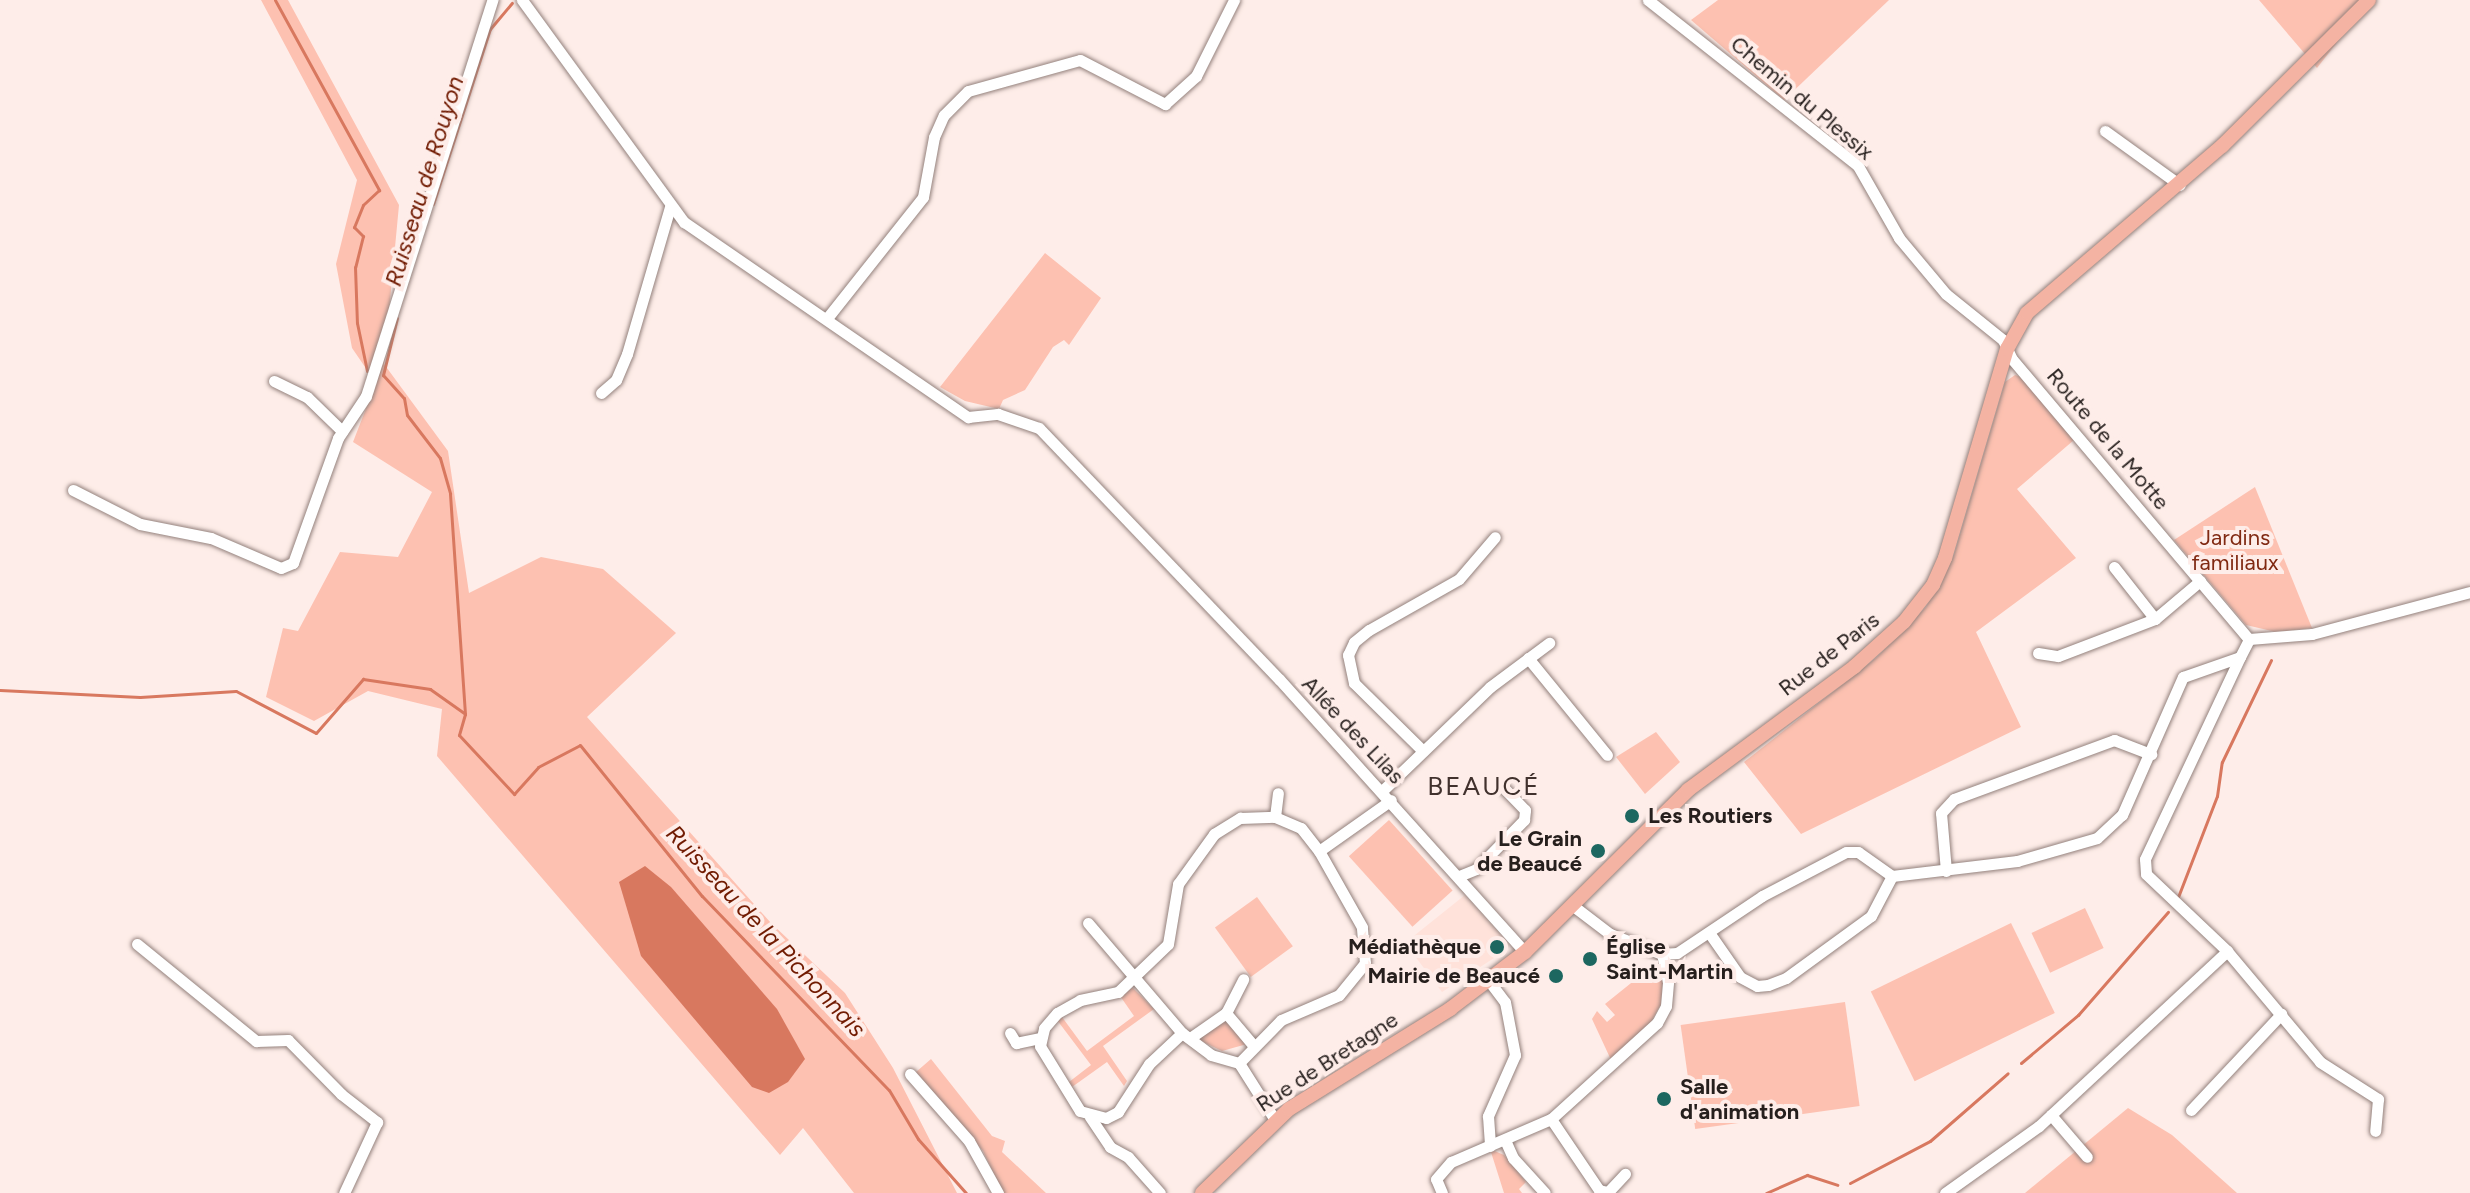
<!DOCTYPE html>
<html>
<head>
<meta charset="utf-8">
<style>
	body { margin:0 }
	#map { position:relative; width:2470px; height:1193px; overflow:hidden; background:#feede9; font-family:Figtree,sans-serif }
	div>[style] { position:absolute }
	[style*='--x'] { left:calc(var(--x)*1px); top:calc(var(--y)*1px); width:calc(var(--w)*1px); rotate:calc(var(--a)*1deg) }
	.built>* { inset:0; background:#ffe2da }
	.green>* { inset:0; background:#fdc1b1; transform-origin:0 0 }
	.water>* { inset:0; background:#d8785f }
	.stream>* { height:3px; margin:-1.5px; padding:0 1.5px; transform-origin:1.5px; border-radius:1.5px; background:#d8785f }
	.roads { filter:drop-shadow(0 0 2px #93817c) drop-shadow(0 0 2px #93817c) }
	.minor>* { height:11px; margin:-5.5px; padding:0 5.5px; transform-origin:5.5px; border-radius:5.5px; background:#fff }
	.major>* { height:14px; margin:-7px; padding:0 7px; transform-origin:7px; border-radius:7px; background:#f4b3a3 }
	.dots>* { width:22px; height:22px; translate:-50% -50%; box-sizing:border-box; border:4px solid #feede9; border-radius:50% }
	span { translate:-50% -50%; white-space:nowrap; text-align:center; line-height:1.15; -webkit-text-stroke:8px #feede9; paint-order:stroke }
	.street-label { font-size:22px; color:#261f1d }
	.park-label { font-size:22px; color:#802912 }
	.poi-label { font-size:22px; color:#261f1d; font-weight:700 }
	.left { translate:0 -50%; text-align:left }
	.right { translate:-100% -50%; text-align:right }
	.water-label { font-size:24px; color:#711b02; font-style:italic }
	.quarter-label { font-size:26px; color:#41312d; letter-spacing:2px }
</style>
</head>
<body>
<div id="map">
	<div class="built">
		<div style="clip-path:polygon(1465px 895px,1503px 937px,1486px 948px,1494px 958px,1442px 992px,1405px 943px)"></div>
	</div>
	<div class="green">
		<div style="clip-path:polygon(261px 0,288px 0,399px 205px,384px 364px,448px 451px,469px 593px,541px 557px,603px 569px,676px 633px,587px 717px,771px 923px,845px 993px,893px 1068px,957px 1193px,854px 1193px,803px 1128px,780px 1155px,437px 756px,442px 709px,368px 691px,314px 721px,266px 697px,283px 628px,298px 631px,340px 552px,398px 557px,432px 492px,353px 442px,376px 383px,352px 348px,336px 264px,357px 180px)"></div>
		<div style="clip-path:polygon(1718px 0,1889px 0,1784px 100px,1691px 20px)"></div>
		<div style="clip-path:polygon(2259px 0,2370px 0,2317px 68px)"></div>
		<div style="clip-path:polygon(1045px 253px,1101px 298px,1069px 345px,1064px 340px,1053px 347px,1025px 390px,1003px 400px,999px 409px,965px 401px,940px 387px)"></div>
		<div style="clip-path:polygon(2015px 375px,2024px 378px,2074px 440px,2017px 489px,2076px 558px,1976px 632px,2021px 727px,1801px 834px,1744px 762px,1876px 658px,1926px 607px,1954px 555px,2005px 382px)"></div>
		<div style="clip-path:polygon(2255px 487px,2312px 628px,2276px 632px,2246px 625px,2174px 540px)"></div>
		<div style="clip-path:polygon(1656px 732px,1680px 762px,1645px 794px,1616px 757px)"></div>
		<div style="left:1389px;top:820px;width:95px;height:54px;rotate:48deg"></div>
		<div style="left:1257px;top:897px;width:61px;height:52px;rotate:54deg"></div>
		<div style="left:2085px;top:908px;width:44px;height:59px;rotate:65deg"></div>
		<div style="left:2011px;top:923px;width:100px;height:156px;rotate:64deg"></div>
		<div style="clip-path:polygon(1651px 967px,1663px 979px,1661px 1004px,1650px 1024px,1612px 1062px,1592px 1019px,1597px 1011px,1607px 1022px,1615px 1015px,1605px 1004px)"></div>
		<div style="clip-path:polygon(1133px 988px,1154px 1009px,1103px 1046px,1127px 1081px,1124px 1086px,1107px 1062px,1072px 1087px,1069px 1082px,1091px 1065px,1057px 1020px,1062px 1017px,1087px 1051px,1134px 1016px,1118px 993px)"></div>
		<div style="left:1845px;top:1002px;width:105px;height:166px;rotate:82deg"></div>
		<div style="clip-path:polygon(1224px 1017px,1247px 1044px,1222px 1051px,1199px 1040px)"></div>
		<div style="clip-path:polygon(931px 1059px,992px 1136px,1005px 1141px,1002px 1152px,1046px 1193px,1003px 1193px,983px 1151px,916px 1072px)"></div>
		<div style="clip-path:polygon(2128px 1108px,2172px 1135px,2237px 1193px,2025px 1193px)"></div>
		<div style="clip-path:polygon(1490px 1149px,1504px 1155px,1526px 1182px,1519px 1189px,1522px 1193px,1504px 1193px)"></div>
	</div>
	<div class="water">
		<div style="clip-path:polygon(645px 866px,671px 887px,777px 1009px,805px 1059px,788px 1082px,769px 1093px,752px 1087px,641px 956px,619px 882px)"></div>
	</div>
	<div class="stream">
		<div style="--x:275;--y:0;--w:217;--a:61.3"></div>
		<div style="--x:379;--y:190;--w:22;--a:137"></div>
		<div style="--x:363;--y:205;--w:24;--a:112"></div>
		<div style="--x:354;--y:227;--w:13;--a:45"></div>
		<div style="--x:363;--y:236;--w:32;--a:104"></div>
		<div style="--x:355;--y:267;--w:56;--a:88"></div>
		<div style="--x:357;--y:323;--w:49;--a:78.2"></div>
		<div style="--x:433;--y:204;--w:184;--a:-72"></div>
		<div style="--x:490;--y:29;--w:34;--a:-50"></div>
		<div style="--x:397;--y:318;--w:59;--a:103.8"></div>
		<div style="--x:383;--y:375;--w:31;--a:48"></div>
		<div style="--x:404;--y:398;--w:17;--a:80"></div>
		<div style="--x:407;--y:415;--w:54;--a:52.5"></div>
		<div style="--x:440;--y:458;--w:37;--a:74"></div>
		<div style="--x:450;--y:494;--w:221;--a:86.1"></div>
		<div style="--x:465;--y:714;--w:22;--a:106"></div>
		<div style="--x:459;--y:735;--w:81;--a:47"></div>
		<div style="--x:514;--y:794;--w:36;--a:-48"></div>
		<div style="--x:538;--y:767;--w:47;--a:-27.6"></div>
		<div style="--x:580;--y:745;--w:194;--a:51.1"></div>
		<div style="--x:702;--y:896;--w:269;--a:46.1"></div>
		<div style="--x:889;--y:1090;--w:57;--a:59.4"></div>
		<div style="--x:918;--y:1139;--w:72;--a:48.4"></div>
		<div style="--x:0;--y:690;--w:140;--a:2.9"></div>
		<div style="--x:140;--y:697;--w:96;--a:-3.6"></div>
		<div style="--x:236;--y:691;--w:90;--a:27.7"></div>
		<div style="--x:316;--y:733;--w:72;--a:-49"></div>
		<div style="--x:363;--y:679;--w:68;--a:8.5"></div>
		<div style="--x:430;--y:689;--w:42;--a:35.2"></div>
		<div style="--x:2178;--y:897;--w:108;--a:-68.9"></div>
		<div style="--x:2217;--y:796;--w:34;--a:-82"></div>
		<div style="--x:2222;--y:762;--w:113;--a:-64.3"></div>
		<div style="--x:2021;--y:1063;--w:75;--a:-40.1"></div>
		<div style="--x:2078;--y:1015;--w:137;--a:-48.9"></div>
		<div style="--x:1850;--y:1183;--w:90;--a:-27.7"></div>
		<div style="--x:1930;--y:1141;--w:103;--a:-41.1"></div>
		<div style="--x:1766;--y:1193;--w:45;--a:-23.7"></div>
		<div style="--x:1807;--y:1175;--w:32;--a:18"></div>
	</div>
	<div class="roads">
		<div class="minor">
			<div style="--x:522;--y:0;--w:275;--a:53.9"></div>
			<div style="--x:684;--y:222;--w:345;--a:34.5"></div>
			<div style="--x:968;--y:417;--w:30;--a:-6"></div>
			<div style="--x:998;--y:414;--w:43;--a:18.9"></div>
			<div style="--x:1039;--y:428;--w:347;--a:46.3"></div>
			<div style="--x:1279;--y:679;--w:367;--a:48"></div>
			<div style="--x:1648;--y:0;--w:268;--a:38.3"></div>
			<div style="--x:1858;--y:166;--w:83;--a:60.3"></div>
			<div style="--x:1899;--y:238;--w:73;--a:50"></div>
			<div style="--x:1946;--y:294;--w:73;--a:38.9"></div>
			<div style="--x:2003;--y:340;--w:21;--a:65"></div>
			<div style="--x:2012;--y:359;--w:367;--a:49.8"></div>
			<div style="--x:2249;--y:639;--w:63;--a:-4.5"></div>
			<div style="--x:2312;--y:634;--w:163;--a:-14.9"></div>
			<div style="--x:2105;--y:131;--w:92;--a:35.8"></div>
			<div style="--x:828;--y:317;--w:153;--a:-51.6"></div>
			<div style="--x:923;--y:197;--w:61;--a:-79.6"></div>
			<div style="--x:934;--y:137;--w:24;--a:-66"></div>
			<div style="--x:944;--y:115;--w:34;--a:-45"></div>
			<div style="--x:968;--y:91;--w:116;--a:-15.5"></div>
			<div style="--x:1080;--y:60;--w:96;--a:27.4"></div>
			<div style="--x:1165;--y:104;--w:42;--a:-42.1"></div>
			<div style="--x:1196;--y:76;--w:85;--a:-63.4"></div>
			<div style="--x:274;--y:381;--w:37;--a:26"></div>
			<div style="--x:307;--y:397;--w:49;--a:44.2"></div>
			<div style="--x:601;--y:393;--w:20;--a:-41"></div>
			<div style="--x:616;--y:380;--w:28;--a:-67"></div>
			<div style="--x:627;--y:354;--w:153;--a:-73.7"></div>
			<div style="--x:73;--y:490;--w:75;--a:26.9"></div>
			<div style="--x:140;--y:524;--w:72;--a:11.2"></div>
			<div style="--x:211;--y:538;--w:76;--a:23.2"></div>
			<div style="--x:281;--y:568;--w:13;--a:-23"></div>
			<div style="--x:293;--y:563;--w:133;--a:-70.2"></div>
			<div style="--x:338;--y:438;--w:50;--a:-56.3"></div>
			<div style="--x:366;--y:396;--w:416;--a:-72.3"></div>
			<div style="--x:2114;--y:567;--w:66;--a:51.7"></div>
			<div style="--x:2038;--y:653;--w:20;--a:9"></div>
			<div style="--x:2058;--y:656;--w:104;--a:-20.9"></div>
			<div style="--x:2155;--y:619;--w:59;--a:-40.2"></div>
			<div style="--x:2240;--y:657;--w:223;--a:115.2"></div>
			<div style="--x:2145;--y:859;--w:15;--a:86"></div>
			<div style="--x:2146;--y:874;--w:112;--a:43.5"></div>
			<div style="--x:2227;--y:951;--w:145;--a:50"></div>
			<div style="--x:2320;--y:1062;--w:69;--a:32.5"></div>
			<div style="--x:2378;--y:1099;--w:32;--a:95"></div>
			<div style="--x:1528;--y:658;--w:125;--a:50.8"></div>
			<div style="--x:1423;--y:751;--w:97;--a:-135.4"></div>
			<div style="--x:1354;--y:683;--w:29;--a:-102"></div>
			<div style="--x:1348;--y:655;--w:14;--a:-65"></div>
			<div style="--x:1354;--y:642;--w:19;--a:-39"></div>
			<div style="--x:1369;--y:630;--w:103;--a:-29.5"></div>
			<div style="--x:1459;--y:579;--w:55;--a:-49.4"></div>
			<div style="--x:1382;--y:791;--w:150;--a:-43.9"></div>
			<div style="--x:1490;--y:687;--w:74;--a:-36.7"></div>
			<div style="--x:1275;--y:817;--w:24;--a:-83"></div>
			<div style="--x:1946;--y:871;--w:58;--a:-94.9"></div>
			<div style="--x:1941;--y:813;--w:19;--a:-47"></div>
			<div style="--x:1954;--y:799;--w:171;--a:-20.2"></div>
			<div style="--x:2114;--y:740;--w:40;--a:21"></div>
			<div style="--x:1459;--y:876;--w:18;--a:-22"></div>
			<div style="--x:1476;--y:869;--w:69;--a:-45.6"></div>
			<div style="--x:1524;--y:820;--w:10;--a:-84"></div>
			<div style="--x:1525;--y:810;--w:30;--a:-134"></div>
			<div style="--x:1572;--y:905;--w:48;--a:37.3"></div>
			<div style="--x:1610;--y:934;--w:56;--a:21"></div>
			<div style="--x:1662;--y:954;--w:15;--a:-4"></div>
			<div style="--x:1677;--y:953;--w:102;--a:-33.8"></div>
			<div style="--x:1762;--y:896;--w:95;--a:-27.6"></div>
			<div style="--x:1846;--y:852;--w:12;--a:0"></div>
			<div style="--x:1858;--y:852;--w:42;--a:35.2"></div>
			<div style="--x:1892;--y:876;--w:126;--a:-6.8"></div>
			<div style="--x:2017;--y:861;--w:83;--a:-16"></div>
			<div style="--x:2097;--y:838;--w:34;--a:-43"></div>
			<div style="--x:2122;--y:815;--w:151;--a:-66.2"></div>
			<div style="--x:2183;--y:677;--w:60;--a:-19.3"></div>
			<div style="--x:2240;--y:657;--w:20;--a:-63"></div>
			<div style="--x:1088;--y:923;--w:145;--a:49.5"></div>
			<div style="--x:1182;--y:1033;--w:36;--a:37"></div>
			<div style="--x:1211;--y:1055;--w:29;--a:16"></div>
			<div style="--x:1239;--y:1063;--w:67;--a:57.7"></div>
			<div style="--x:1710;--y:934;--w:52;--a:55.1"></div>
			<div style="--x:1740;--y:977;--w:19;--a:28"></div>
			<div style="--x:1757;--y:986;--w:11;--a:-5"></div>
			<div style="--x:1768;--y:985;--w:19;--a:-21"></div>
			<div style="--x:1786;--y:978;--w:105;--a:-36.1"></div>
			<div style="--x:1871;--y:916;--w:45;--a:-62.3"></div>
			<div style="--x:137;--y:944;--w:154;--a:39.2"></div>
			<div style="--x:256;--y:1041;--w:32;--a:-2"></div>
			<div style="--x:288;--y:1040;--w:76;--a:45.5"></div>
			<div style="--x:341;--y:1094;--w:46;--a:37.9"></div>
			<div style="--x:377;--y:1122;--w:78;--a:114.9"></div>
			<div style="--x:1489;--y:981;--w:26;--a:53"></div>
			<div style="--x:1505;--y:1002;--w:54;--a:79.3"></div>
			<div style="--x:1515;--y:1055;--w:67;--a:113.9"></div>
			<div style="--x:1488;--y:1116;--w:30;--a:86"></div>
			<div style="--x:1226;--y:1013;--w:38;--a:-63"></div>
			<div style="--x:1010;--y:1033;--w:12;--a:59"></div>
			<div style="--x:1016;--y:1043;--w:25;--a:-12"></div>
			<div style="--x:1182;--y:1033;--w:45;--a:136.8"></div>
			<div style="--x:1149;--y:1064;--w:57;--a:122.9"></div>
			<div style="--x:1118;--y:1112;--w:13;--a:153"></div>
			<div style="--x:1106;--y:1118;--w:27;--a:-165"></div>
			<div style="--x:1080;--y:1111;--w:76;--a:-121.6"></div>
			<div style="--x:1040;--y:1046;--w:18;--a:-77"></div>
			<div style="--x:1044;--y:1028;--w:20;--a:-49"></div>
			<div style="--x:1057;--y:1013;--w:26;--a:-29"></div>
			<div style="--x:1080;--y:1000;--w:39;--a:-12"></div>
			<div style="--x:1118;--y:992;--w:69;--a:-43.8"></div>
			<div style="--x:1168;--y:944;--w:61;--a:-80.5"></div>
			<div style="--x:1178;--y:884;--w:62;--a:-54.2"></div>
			<div style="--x:1214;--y:834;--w:31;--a:-32"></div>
			<div style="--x:1240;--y:818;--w:35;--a:-2"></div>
			<div style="--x:1275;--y:817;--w:28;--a:23"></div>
			<div style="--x:1301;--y:828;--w:29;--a:52"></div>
			<div style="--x:1319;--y:851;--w:88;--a:-35.3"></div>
			<div style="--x:1190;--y:1038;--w:44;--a:-34.8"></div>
			<div style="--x:1226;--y:1013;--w:42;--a:49.8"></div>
			<div style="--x:1239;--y:1063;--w:60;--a:-45.7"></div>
			<div style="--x:1281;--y:1020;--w:63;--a:-23.3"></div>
			<div style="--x:1339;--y:995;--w:41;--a:-50.9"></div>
			<div style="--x:1365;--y:963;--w:36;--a:-95"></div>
			<div style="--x:1362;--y:927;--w:87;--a:-119.5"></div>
			<div style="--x:910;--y:1074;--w:89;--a:48.6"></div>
			<div style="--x:969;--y:1141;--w:60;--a:60.9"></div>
			<div style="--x:2191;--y:1110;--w:132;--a:-46.8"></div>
			<div style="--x:2051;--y:1115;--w:55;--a:49.4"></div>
			<div style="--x:1090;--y:1117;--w:36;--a:56"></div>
			<div style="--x:1110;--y:1147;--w:21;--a:29"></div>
			<div style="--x:1128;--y:1157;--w:48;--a:48.4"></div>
			<div style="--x:1551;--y:1119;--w:86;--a:55.9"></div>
			<div style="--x:1599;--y:1190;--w:9;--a:13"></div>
			<div style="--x:1608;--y:1192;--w:25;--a:-47"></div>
			<div style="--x:1505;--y:1140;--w:20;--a:66"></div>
			<div style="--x:1513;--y:1158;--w:47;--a:47.6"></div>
			<div style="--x:1442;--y:1193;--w:15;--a:-113"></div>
			<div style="--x:1436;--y:1179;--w:23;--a:-49"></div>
			<div style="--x:1451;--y:1162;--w:109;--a:-23.3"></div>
			<div style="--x:1551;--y:1119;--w:143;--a:-42.2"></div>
			<div style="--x:1657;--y:1023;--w:19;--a:-62"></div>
			<div style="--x:1666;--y:1006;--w:24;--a:-85"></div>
			<div style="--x:1668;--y:982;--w:29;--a:-102"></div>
			<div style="--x:1945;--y:1193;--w:115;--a:-35.5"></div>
			<div style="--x:2039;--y:1126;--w:257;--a:-42.9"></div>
		</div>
		<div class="major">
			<div style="--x:1202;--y:1193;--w:121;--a:-44"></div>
			<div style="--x:1289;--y:1109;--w:190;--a:-31.8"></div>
			<div style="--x:1450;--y:1009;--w:94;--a:-37.2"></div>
			<div style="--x:1525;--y:952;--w:230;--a:-44.8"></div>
			<div style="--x:1688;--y:790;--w:207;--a:-36.5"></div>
			<div style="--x:1854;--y:667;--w:67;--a:-42"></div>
			<div style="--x:1904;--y:622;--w:47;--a:-51.9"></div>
			<div style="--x:1933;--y:585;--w:30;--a:-66"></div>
			<div style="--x:1945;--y:558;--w:218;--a:-73.5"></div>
			<div style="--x:2007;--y:349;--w:41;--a:-60.9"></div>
			<div style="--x:2027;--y:313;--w:257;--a:-40.6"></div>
			<div style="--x:2222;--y:146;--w:207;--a:-44.8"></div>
		</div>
	</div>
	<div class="dots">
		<div style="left:1632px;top:816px;background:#1d6760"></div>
		<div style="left:1598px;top:851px;background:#1d6760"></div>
		<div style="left:1497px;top:947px;background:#1d6760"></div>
		<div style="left:1590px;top:959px;background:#1d6760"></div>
		<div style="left:1556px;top:976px;background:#1d6760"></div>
		<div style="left:1664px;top:1099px;background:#1d6760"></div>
	</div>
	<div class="street-label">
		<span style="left:1802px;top:98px;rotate:40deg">Chemin du Plessix</span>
		<span style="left:2108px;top:439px;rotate:50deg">Route de la Motte</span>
		<span style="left:1829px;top:654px;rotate:-38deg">Rue de Paris</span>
		<span style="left:1353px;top:730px;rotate:47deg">Allée des Lilas</span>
		<span style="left:1327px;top:1062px;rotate:-33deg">Rue de Bretagne</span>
	</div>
	<div class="park-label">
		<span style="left:2235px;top:550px">Jardins<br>familiaux</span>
	</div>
	<div class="poi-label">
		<span class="left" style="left:1648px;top:816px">Les Routiers</span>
		<span class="right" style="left:1582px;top:851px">Le Grain<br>de Beaucé</span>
		<span class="left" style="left:1606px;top:959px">Église<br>Saint-Martin</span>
		<span class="right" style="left:1481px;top:947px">Médiathèque</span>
		<span class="right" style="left:1540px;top:976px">Mairie de Beaucé</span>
		<span class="left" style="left:1680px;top:1099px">Salle<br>d'animation</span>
	</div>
	<div class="water-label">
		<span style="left:424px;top:181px;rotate:-73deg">Ruisseau de Rouyon</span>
		<span style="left:766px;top:931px;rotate:47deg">Ruisseau de la Pichonnais</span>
	</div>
	<div class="quarter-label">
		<span style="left:1484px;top:787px">BEAUCÉ</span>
	</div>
</div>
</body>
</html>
